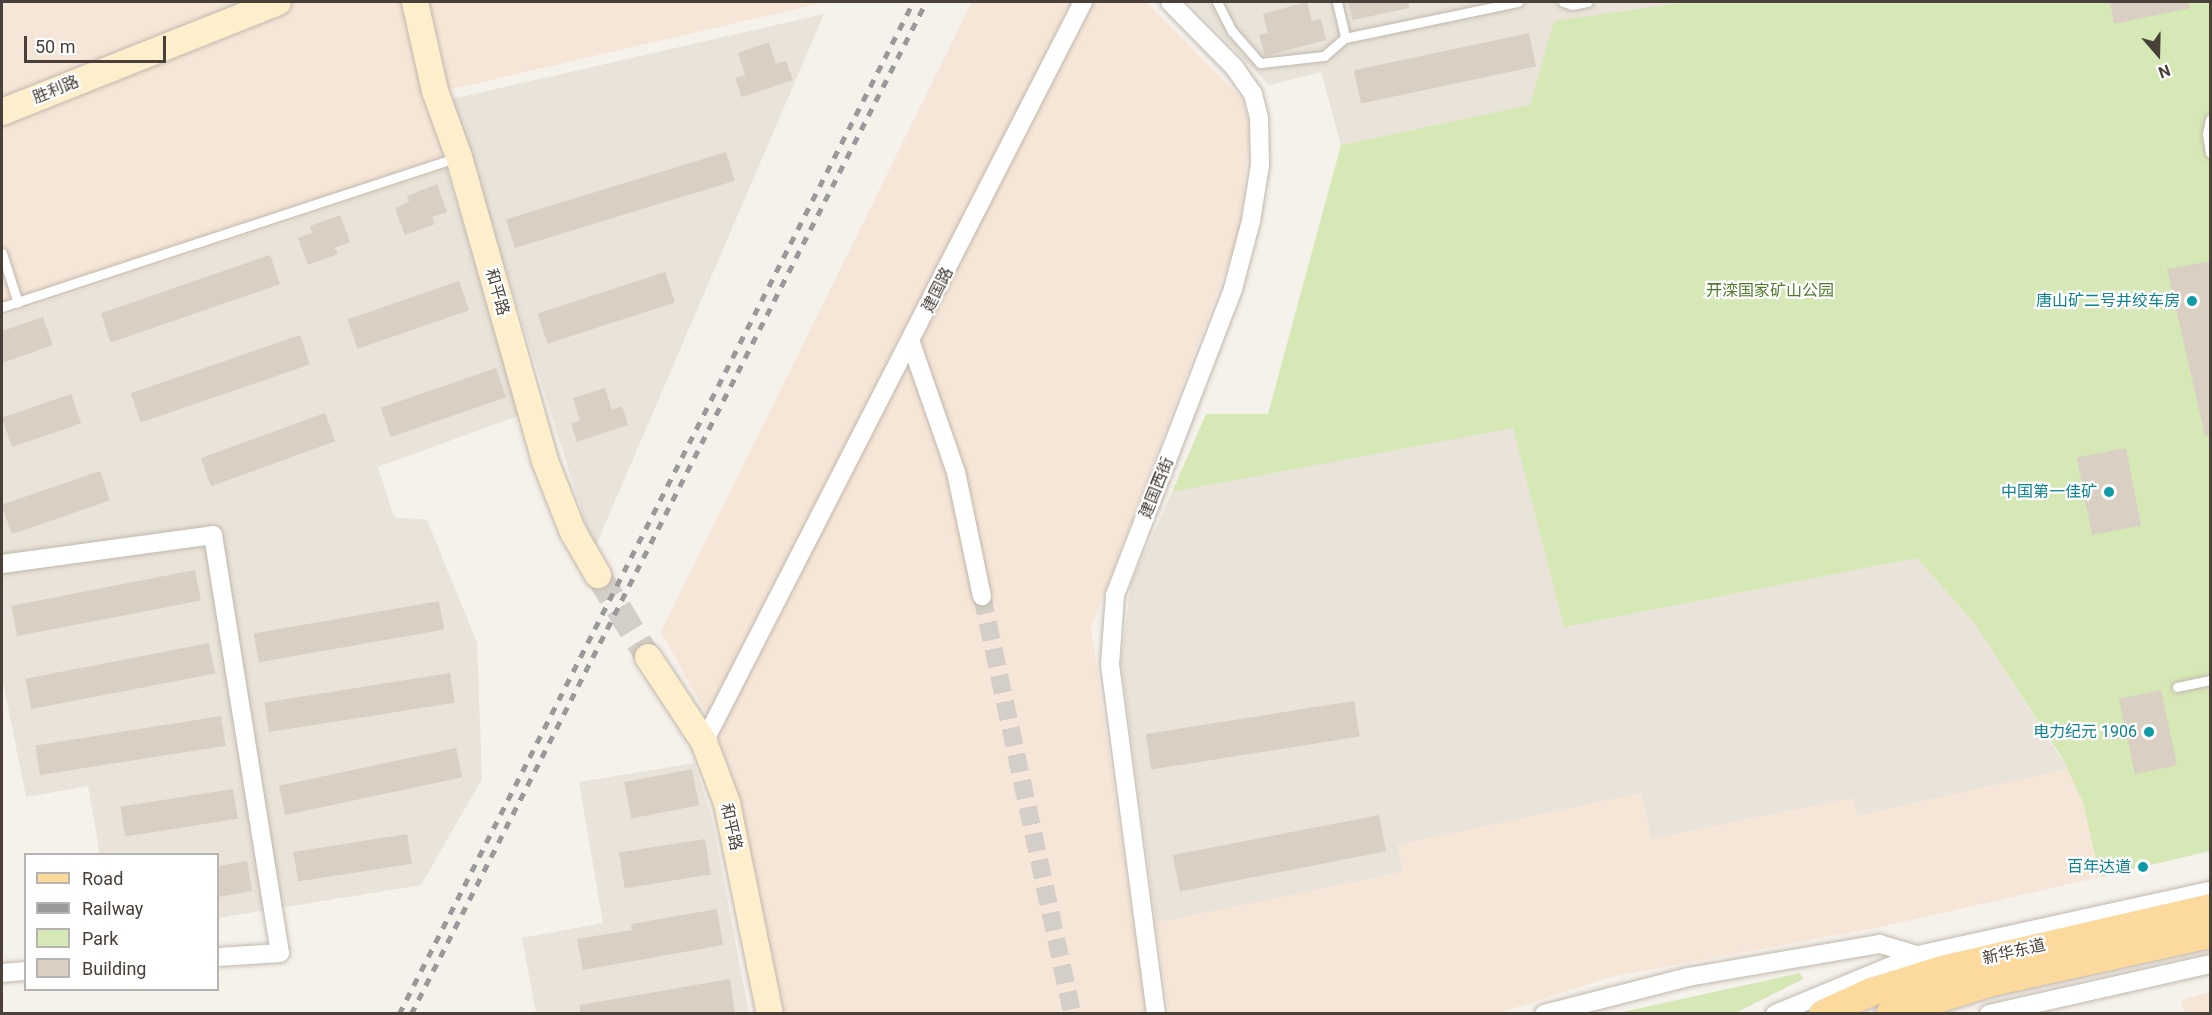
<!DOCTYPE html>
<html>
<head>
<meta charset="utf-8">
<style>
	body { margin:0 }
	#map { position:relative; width:2212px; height:1015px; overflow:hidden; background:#f5f1eb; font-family:Roboto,"Noto Sans SC",sans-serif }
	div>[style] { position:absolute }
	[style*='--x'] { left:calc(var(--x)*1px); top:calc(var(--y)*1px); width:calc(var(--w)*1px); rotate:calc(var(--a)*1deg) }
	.residential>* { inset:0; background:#e9e3d9 }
	.commercial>* { inset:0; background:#f6e6d7 }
	.green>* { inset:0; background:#d5e8b5 }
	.building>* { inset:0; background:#dacfc3; transform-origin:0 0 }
	.street-tunnel>* { height:18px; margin-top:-9px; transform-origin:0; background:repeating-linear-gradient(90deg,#d3cec7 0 18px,transparent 0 27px) }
	.secondary-tunnel>* { height:26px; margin-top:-13px; transform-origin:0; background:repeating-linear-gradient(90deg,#d3cec7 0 26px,transparent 0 39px) }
	.roads { filter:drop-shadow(0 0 2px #c1b8ad) drop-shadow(0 0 2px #c1b8ad) }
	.lane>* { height:9px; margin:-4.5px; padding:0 4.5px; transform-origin:4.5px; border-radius:4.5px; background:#fff }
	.street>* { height:18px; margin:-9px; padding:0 9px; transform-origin:9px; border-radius:9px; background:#fff }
	.secondary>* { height:26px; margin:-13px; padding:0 13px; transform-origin:13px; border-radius:13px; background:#fdeecc }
	.primary>* { height:28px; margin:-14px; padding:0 14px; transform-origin:14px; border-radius:14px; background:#fcd99d }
	.rail>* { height:4.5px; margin-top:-2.25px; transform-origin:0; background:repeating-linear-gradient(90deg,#999 0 8px,transparent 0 16px) }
	.dots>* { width:16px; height:16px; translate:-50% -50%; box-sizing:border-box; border:3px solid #fff; border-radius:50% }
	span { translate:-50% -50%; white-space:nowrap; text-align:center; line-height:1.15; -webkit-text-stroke:4.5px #fff; paint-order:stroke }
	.street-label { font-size:16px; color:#494139 }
	.park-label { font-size:16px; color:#507b2c }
	.culture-label { font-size:16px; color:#0d838f }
	.right { translate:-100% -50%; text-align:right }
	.frame { position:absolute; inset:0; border:3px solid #494139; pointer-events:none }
	.legend { position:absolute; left:24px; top:853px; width:195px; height:138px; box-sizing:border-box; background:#fff; border:2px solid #b6b3b0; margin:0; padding:8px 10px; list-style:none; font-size:18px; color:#494139 }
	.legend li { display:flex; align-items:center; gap:12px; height:30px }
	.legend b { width:30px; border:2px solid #b6b3b0 }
	.north { position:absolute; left:2128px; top:24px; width:60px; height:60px; -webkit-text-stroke:4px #fff; paint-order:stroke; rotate:160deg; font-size:16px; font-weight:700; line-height:24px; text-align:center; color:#494139 }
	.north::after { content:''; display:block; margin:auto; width:21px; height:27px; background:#494139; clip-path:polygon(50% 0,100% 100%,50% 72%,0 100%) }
	.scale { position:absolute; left:24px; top:36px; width:142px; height:27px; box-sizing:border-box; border:3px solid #494139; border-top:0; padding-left:8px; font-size:18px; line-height:21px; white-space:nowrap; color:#494139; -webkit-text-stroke:4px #fff; paint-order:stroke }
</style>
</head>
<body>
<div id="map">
	<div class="residential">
		<div style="clip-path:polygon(1188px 2px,1688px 2px,1554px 22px,1531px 105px,1341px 145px,1321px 72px,1269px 85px)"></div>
		<div style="clip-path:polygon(824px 14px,594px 550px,452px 99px)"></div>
		<div style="clip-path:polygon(447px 169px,520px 415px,378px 467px,394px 517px,427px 520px,477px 643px,482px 779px,421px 885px,218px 918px,218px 854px,100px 854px,88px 786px,26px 797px,2px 677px,2px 316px)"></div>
		<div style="clip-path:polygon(1513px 427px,1564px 627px,1917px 558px,1975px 624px,2068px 769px,1857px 816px,1853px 798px,1651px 839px,1641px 793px,1398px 845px,1403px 872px,1156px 923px,1121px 662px,1131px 583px,1172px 492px)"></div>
		<div style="clip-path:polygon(694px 763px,712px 818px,749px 1013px,536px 1013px,522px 938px,603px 923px,579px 782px)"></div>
	</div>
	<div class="commercial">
		<div style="clip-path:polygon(2px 2px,826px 2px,426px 95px,447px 169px,2px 315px)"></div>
		<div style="clip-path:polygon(972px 2px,1146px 2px,1243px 100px,1250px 132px,1239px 235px,1091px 628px,1146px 1013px,780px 1013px,730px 771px,716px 732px,661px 632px)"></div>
		<div style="clip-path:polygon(2068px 769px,2083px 803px,2100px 877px,1881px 927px,1610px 977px,1497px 1014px,1169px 1013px,1156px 923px,1403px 872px,1398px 845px,1641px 793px,1651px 839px,1853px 798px,1857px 816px)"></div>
		<div style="clip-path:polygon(2210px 992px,2210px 1013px,2184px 1013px,2181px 1000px)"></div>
	</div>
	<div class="green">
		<div style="clip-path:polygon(1688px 2px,2210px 2px,2210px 851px,2100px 877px,2083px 803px,2064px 761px,1975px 624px,1917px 558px,1564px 627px,1513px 428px,1172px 492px,1206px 414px,1268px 414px,1341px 145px,1530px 105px,1554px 21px)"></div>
		<div style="clip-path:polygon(1800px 973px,1803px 979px,1735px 1013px,1618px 1013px)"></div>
	</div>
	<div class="building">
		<div style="clip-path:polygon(1307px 2px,1312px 21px,1321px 19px,1326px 40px,1265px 56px,1259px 35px,1268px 33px,1263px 14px)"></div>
		<div style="clip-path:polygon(1348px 2px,1408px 2px,1409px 8px,1353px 20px)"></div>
		<div style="clip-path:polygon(2110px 2px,2189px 2px,2190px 8px,2114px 24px)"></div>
		<div style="left:1529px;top:33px;width:34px;height:179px;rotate:78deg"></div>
		<div style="clip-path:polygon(769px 42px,776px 64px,786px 61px,793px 80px,742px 97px,735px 78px,745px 75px,738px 53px)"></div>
		<div style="left:726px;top:152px;width:30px;height:230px;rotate:73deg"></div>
		<div style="clip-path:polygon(437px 184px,447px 212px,432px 217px,435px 224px,405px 235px,395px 208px,409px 202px,407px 196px)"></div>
		<div style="clip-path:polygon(340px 215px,350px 242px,335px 248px,338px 254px,308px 265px,298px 238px,312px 233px,310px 226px)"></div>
		<div style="left:270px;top:255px;width:31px;height:179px;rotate:71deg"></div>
		<div style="clip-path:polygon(2211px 261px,2211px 435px,2205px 436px,2167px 269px)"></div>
		<div style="left:665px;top:272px;width:32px;height:134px;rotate:72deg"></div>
		<div style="left:459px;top:281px;width:31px;height:118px;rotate:71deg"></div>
		<div style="clip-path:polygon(43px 317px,53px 345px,2px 363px,2px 331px)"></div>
		<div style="left:300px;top:335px;width:31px;height:179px;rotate:71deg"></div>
		<div style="left:496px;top:368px;width:31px;height:122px;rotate:71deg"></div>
		<div style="clip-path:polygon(605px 388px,612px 410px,622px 406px,628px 425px,577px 442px,571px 424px,580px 420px,573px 398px)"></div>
		<div style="left:71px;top:394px;width:31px;height:73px;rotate:71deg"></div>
		<div style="left:325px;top:413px;width:30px;height:132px;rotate:70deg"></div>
		<div style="left:2126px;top:448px;width:79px;height:50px;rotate:79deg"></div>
		<div style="left:100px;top:471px;width:31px;height:104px;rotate:71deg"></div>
		<div style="left:195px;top:570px;width:31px;height:187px;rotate:79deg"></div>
		<div style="left:439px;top:601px;width:29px;height:188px;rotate:80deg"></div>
		<div style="left:209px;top:643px;width:31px;height:187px;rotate:79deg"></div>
		<div style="left:450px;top:673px;width:30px;height:188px;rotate:81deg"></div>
		<div style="left:2161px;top:690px;width:77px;height:43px;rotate:78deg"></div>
		<div style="left:1354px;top:701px;width:36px;height:211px;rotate:81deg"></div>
		<div style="left:221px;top:716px;width:30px;height:188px;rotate:81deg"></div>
		<div style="left:456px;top:748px;width:30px;height:181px;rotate:78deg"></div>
		<div style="left:692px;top:769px;width:37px;height:69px;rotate:79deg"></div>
		<div style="left:233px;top:789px;width:30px;height:114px;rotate:81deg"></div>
		<div style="left:1379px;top:815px;width:37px;height:210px;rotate:79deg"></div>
		<div style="left:407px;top:834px;width:30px;height:115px;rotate:81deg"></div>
		<div style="left:705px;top:839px;width:36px;height:87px;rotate:81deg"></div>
		<div style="clip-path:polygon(247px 861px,252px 891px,218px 897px,218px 866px)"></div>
		<div style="clip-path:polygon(717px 909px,723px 945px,583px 970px,577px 939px,632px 930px,631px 924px)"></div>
		<div style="clip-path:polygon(730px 979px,735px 1014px,580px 1014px,580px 1005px)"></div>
	</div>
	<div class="street-tunnel">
		<div style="--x:982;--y:596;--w:428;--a:77.8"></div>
	</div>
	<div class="secondary-tunnel">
		<div style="--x:598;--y:575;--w:96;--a:58.6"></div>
	</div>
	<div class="roads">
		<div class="lane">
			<div style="--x:1217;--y:2;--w:33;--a:63"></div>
			<div style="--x:1232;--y:31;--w:43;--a:48.8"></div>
			<div style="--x:1260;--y:63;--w:64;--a:-6.2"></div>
			<div style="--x:1324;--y:56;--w:28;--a:-41"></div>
			<div style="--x:1345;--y:38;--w:177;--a:-11.8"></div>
			<div style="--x:1337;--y:2;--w:37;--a:77"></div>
			<div style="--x:1563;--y:2;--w:9;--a:18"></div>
			<div style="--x:1572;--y:5;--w:16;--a:-11"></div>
			<div style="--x:2210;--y:119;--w:15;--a:101"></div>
			<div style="--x:2207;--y:134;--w:19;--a:81"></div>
			<div style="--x:2;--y:253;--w:52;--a:72.3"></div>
			<div style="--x:2;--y:307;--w:478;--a:-18.2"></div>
			<div style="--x:2177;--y:687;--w:34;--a:-12"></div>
		</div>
		<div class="street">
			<div style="--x:911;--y:343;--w:137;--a:70.8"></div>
			<div style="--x:956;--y:472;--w:127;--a:78.2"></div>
			<div style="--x:2;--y:564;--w:213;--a:-7.8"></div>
			<div style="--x:213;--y:535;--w:423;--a:80.9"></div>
			<div style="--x:280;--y:953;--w:62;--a:176.3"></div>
			<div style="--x:704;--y:742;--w:831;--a:-62.88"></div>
			<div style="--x:2;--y:973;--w:24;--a:-5"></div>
			<div style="--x:1156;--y:1014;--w:352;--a:-97.5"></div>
			<div style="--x:1110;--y:665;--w:70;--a:-85.9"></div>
			<div style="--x:1115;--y:595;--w:328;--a:-68.9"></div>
			<div style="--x:1233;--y:289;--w:70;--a:-75.2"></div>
			<div style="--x:1251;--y:221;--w:57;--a:-80.9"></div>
			<div style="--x:1260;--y:165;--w:47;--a:-91.2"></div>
			<div style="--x:1259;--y:118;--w:25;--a:-104"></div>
			<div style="--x:1253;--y:94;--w:33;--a:-125"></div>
			<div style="--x:1234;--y:67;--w:91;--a:-134.6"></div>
			<div style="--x:1544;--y:1014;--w:149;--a:-14.4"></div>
			<div style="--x:1688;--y:977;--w:195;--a:-9.8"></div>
			<div style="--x:1880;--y:944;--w:42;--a:16.7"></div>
			<div style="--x:1775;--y:1014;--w:155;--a:-22.4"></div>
			<div style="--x:1918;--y:955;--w:299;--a:-12.4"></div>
			<div style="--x:1989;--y:1014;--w:227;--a:-12.7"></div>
		</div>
		<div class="secondary">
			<div style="--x:415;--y:2;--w:91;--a:77.3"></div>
			<div style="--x:435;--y:91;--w:70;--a:70"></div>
			<div style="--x:459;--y:157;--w:316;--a:74.2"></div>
			<div style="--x:545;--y:461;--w:76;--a:68.5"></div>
			<div style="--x:573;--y:532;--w:50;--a:59.8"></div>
			<div style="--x:2;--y:112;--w:297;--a:-21.7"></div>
			<div style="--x:648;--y:657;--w:102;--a:56.6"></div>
			<div style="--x:704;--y:742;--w:65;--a:69.3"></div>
			<div style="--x:727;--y:803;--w:215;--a:78.5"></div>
		</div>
		<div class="primary">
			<div style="--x:1823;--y:1014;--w:53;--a:-24.6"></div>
			<div style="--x:1871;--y:992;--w:74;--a:-17.2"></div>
			<div style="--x:1942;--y:970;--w:275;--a:-13"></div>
			<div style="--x:1890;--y:1014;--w:107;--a:-17.4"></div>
			<div style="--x:1992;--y:982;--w:223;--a:-12.4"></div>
		</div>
	</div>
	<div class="rail">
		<div style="--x:399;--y:1014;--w:1135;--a:-63.07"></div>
		<div style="--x:411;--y:1014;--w:1136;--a:-63.03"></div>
	</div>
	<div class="dots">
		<div style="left:2192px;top:301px;background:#0f9aa8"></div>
		<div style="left:2109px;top:492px;background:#0f9aa8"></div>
		<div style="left:2149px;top:732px;background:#0f9aa8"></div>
		<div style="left:2143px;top:867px;background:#0f9aa8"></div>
	</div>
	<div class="street-label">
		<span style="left:56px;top:90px;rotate:-22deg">胜利路</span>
		<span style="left:938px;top:290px;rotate:-63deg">建国路</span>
		<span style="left:497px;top:292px;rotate:74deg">和平路</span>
		<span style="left:1157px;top:488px;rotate:-68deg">建国西街</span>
		<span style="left:731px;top:827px;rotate:77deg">和平路</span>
		<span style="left:2014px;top:952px;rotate:-13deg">新华东道</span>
	</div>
	<div class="park-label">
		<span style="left:1770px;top:291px">开滦国家矿山公园</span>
	</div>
	<div class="culture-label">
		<span class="right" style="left:2180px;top:301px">唐山矿二号井绞车房</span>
		<span class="right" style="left:2097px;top:492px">中国第一佳矿</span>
		<span class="right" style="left:2137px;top:732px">电力纪元 1906</span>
		<span class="right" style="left:2131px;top:867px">百年达道</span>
	</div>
	<div class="frame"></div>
	<ul class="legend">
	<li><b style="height:8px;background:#fcd99d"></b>Road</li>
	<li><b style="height:8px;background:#999"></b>Railway</li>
	<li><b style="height:16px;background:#d5e8b5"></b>Park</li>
	<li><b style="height:16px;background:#dacfc3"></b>Building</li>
	</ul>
	<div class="north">N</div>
	<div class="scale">50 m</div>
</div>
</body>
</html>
